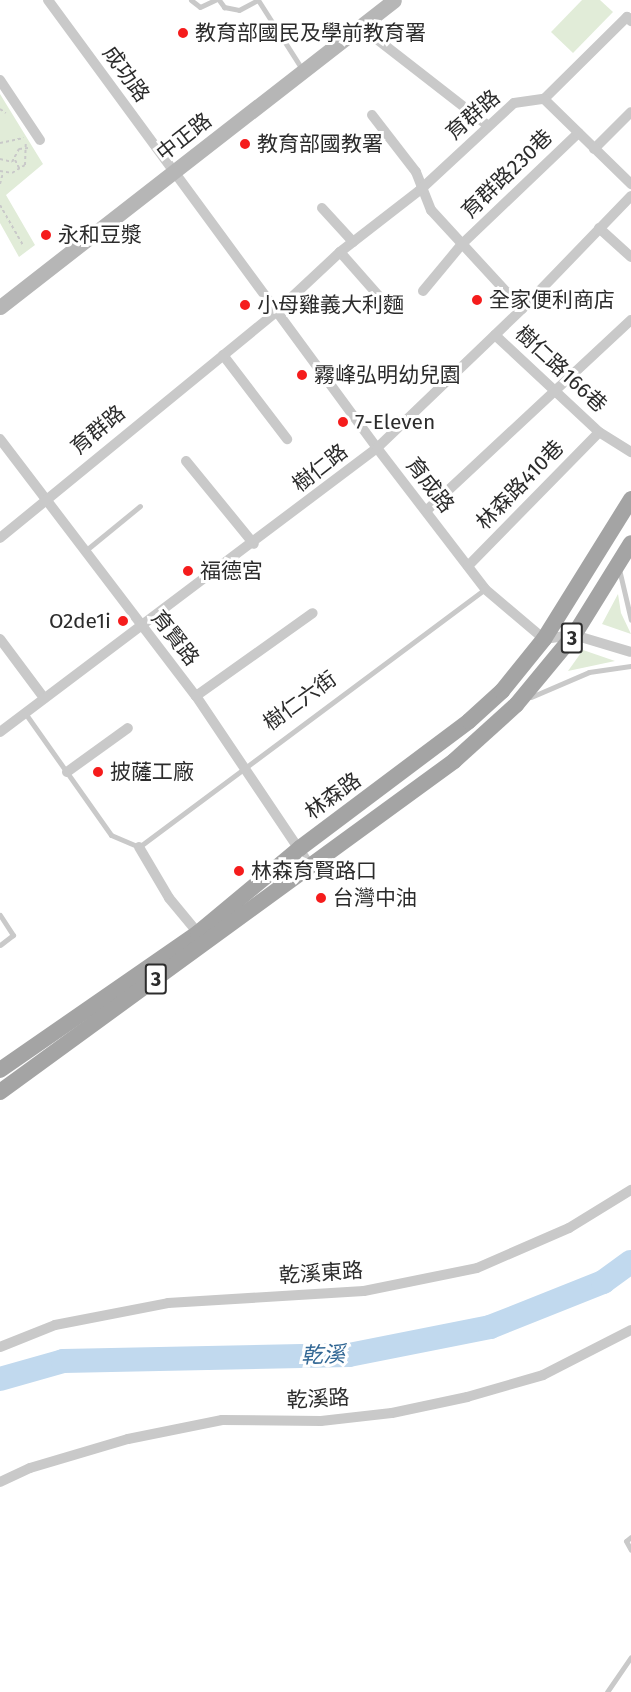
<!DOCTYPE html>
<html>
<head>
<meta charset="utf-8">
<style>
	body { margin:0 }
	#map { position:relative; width:631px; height:1692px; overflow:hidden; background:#fff; font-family:"Fira Sans","Noto Sans TC",sans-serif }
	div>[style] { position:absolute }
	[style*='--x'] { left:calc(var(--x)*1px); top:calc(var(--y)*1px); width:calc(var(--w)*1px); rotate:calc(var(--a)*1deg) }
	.green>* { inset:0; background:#e1ecd8 }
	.river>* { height:24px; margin:-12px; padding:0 12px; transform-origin:12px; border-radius:12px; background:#c1d9ee }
	.path>* { height:2px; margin-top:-1px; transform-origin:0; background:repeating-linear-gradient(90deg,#c9c9c9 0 3px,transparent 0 6px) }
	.lane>* { height:5px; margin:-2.5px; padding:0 2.5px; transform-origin:2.5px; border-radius:2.5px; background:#c9c9c9 }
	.street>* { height:10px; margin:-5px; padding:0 5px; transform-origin:5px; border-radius:5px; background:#c9c9c9 }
	.secondary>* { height:15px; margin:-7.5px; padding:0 7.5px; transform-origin:7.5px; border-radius:7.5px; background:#b6b6b6 }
	.primary>* { height:16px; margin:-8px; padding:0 8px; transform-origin:8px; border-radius:8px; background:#a4a4a4 }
	.dots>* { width:16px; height:16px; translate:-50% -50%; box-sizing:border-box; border:3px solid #fff; border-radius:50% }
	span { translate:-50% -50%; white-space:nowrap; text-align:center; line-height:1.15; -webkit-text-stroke:6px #fff; paint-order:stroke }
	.shield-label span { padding:2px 4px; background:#fff; border:2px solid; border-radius:4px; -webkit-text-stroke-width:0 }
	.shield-label { font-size:20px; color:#2c2c2c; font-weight:700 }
	.poi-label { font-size:21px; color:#2c2c2c }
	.left { translate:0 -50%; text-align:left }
	.right { translate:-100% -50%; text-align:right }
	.street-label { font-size:21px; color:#2c2c2c }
	.water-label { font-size:22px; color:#336895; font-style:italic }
</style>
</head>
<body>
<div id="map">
	<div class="green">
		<div style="clip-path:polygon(582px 0,600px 0,613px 12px,573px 53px,551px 32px)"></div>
		<div style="clip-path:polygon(0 94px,43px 164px,6px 195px,35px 245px,19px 257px,0 223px)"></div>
		<div style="clip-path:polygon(618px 594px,621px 613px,631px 634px,602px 624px)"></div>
		<div style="clip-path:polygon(583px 650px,615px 661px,568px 671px)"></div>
	</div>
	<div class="river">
		<div style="--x:0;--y:1379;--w:66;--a:-15.9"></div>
		<div style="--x:63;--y:1361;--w:286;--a:-1.2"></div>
		<div style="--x:349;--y:1355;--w:144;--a:-11.2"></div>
		<div style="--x:490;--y:1327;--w:122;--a:-21.7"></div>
		<div style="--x:603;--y:1282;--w:34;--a:-36"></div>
	</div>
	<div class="path">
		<div style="--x:0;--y:109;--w:7;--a:34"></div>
		<div style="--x:0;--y:143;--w:24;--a:-12"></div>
		<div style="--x:0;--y:159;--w:12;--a:14"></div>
		<div style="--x:12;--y:162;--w:15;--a:-62"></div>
		<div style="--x:19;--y:149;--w:9;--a:-6"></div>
		<div style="--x:15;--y:160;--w:11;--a:63"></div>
		<div style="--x:0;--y:171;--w:12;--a:9"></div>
		<div style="--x:12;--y:173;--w:15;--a:-32"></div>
		<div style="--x:25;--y:165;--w:23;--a:-88"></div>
		<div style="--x:0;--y:184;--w:11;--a:-75"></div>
		<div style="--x:0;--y:205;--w:46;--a:60.1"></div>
	</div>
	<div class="lane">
		<div style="--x:191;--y:0;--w:11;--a:38"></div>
		<div style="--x:200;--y:7;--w:17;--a:-25"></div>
		<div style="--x:219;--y:0;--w:9;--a:54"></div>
		<div style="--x:224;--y:7;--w:15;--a:11"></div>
		<div style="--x:239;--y:10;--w:21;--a:-28"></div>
		<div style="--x:258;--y:0;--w:82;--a:57.5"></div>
		<div style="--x:85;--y:551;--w:71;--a:-39.3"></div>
		<div style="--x:619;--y:569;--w:52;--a:76.8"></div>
		<div style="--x:531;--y:697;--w:63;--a:-23.3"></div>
		<div style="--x:589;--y:672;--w:42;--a:-8.1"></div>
		<div style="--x:25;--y:713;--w:149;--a:54.8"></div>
		<div style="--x:111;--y:835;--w:30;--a:23"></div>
		<div style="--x:139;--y:847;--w:432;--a:-36.7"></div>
		<div style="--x:0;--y:915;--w:24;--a:57"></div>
		<div style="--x:13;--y:935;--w:16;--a:142"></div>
		<div style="--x:631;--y:1537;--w:6;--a:141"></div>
		<div style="--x:626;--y:1541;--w:10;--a:61"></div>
		<div style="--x:607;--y:1692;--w:42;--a:-55.6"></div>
	</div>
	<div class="street">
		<div style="--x:48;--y:0;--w:556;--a:53.71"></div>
		<div style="--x:377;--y:448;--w:178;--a:52.5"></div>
		<div style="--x:485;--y:589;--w:77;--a:40.3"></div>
		<div style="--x:544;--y:639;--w:30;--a:-8"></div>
		<div style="--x:574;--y:635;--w:59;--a:16.6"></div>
		<div style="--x:360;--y:26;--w:161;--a:37.9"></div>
		<div style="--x:0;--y:80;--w:72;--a:56.3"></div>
		<div style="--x:544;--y:99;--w:117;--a:-44.7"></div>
		<div style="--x:627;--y:17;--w:6;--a:45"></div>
		<div style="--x:372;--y:115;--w:72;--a:52.3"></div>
		<div style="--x:416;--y:172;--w:41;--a:68.5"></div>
		<div style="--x:431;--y:210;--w:134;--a:47.4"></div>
		<div style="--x:594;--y:149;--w:52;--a:-45"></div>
		<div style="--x:322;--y:208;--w:46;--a:47.6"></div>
		<div style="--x:599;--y:228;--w:43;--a:42.2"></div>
		<div style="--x:340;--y:252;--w:79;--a:48.6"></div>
		<div style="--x:423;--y:291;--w:61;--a:-50.3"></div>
		<div style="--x:462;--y:244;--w:161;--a:-43.7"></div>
		<div style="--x:495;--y:335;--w:142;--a:43"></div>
		<div style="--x:599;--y:432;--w:38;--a:32"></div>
		<div style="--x:223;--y:355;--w:106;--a:52.7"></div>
		<div style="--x:0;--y:439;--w:323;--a:52.7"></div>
		<div style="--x:196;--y:696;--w:206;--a:56.1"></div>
		<div style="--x:186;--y:461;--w:107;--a:50.7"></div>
		<div style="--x:426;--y:511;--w:280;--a:-43"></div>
		<div style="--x:0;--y:538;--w:358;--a:-39.3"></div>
		<div style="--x:277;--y:311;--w:86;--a:-43.1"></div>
		<div style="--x:340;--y:252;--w:101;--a:-37.8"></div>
		<div style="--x:420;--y:190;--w:128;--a:-42.8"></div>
		<div style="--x:514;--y:103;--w:30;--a:-8"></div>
		<div style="--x:544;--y:99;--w:122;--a:44.3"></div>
		<div style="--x:468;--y:566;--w:187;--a:-45.6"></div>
		<div style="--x:0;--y:639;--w:74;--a:53.3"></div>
		<div style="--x:196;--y:696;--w:143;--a:-35.4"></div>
		<div style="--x:0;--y:732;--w:472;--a:-37"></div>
		<div style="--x:377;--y:448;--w:201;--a:-43.8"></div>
		<div style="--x:522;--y:309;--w:157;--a:-46"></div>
		<div style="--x:67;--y:772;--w:75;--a:-35.8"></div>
		<div style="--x:139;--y:847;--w:59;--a:59.5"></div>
		<div style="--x:169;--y:898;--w:45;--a:50.4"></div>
		<div style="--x:0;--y:1347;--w:59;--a:-21.8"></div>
		<div style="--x:55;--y:1325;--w:115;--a:-11"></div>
		<div style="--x:168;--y:1303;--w:196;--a:-3.5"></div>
		<div style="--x:364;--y:1291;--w:115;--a:-11.5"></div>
		<div style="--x:477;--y:1268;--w:100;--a:-23.5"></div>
		<div style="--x:569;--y:1228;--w:73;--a:-31.5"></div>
		<div style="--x:0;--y:1482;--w:33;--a:-25"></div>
		<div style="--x:30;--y:1468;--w:102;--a:-16.5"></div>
		<div style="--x:128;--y:1439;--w:96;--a:-11.4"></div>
		<div style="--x:222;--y:1420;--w:99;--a:0.6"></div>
		<div style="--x:321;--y:1421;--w:71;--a:-6.4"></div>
		<div style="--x:392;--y:1413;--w:77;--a:-12"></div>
		<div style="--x:467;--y:1397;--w:79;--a:-16.1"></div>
		<div style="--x:543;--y:1375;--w:99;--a:-27.1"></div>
	</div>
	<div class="secondary">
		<div style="--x:0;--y:307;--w:499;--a:-37.9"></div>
	</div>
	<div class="primary">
		<div style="--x:0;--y:1070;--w:241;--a:-34.7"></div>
		<div style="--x:198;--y:933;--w:133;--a:-39.8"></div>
		<div style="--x:300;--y:848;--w:211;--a:-36.9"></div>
		<div style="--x:469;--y:721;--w:45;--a:-42.3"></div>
		<div style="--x:502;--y:691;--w:67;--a:-51.1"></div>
		<div style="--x:544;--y:639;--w:165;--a:-58.1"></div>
		<div style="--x:0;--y:1092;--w:562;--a:-36.09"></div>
		<div style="--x:454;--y:761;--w:84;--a:-42.1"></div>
		<div style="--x:516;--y:705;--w:91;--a:-50.4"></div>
		<div style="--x:574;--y:635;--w:108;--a:-58.2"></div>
	</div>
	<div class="dots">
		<div style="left:183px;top:33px;background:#f51c1c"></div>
		<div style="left:245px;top:144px;background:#f51c1c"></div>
		<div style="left:46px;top:235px;background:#f51c1c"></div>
		<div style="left:477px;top:300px;background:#f51c1c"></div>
		<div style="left:245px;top:305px;background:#f51c1c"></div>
		<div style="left:302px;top:375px;background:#f51c1c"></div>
		<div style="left:343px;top:422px;background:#f51c1c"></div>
		<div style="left:188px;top:571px;background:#f51c1c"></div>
		<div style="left:123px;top:621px;background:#f51c1c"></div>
		<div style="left:98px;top:772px;background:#f51c1c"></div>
		<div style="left:239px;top:871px;background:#f51c1c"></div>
		<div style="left:321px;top:898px;background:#f51c1c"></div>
	</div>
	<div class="shield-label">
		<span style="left:572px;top:638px">3</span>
		<span style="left:156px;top:979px">3</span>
	</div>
	<div class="poi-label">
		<span class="left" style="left:195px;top:33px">教育部國民及學前教育署</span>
		<span class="left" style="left:257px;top:144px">教育部國教署</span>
		<span class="left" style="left:58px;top:235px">永和豆漿</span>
		<span class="left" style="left:489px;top:300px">全家便利商店</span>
		<span class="left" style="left:257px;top:305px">小母雞義大利麵</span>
		<span class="left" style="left:314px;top:375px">霧峰弘明幼兒園</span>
		<span class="left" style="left:355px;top:422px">7-Eleven</span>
		<span class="left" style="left:200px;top:571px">福德宮</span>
		<span class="right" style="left:111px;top:621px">O2de1i</span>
		<span class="left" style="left:110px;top:772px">披薩工廠</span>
		<span class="left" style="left:251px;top:871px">林森育賢路口</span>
		<span class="left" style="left:333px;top:898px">台灣中油</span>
	</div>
	<div class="street-label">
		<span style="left:126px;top:74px;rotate:54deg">成功路</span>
		<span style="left:473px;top:115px;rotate:-41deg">育群路</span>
		<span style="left:184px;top:137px;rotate:-38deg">中正路</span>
		<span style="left:507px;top:174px;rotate:-44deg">育群路230巷</span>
		<span style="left:561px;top:369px;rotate:43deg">樹仁路166巷</span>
		<span style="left:98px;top:430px;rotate:-40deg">育群路</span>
		<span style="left:320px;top:468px;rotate:-38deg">樹仁路</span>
		<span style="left:430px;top:485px;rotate:52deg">育成路</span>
		<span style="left:520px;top:485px;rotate:-46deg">林森路410巷</span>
		<span style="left:175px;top:638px;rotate:52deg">育賢路</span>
		<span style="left:300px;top:701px;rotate:-36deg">樹仁六街</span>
		<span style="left:333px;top:796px;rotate:-36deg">林森路</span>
		<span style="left:321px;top:1273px;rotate:-4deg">乾溪東路</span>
		<span style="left:318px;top:1399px;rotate:-3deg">乾溪路</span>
	</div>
	<div class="water-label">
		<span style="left:323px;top:1355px;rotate:-2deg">乾溪</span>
	</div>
</div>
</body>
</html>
